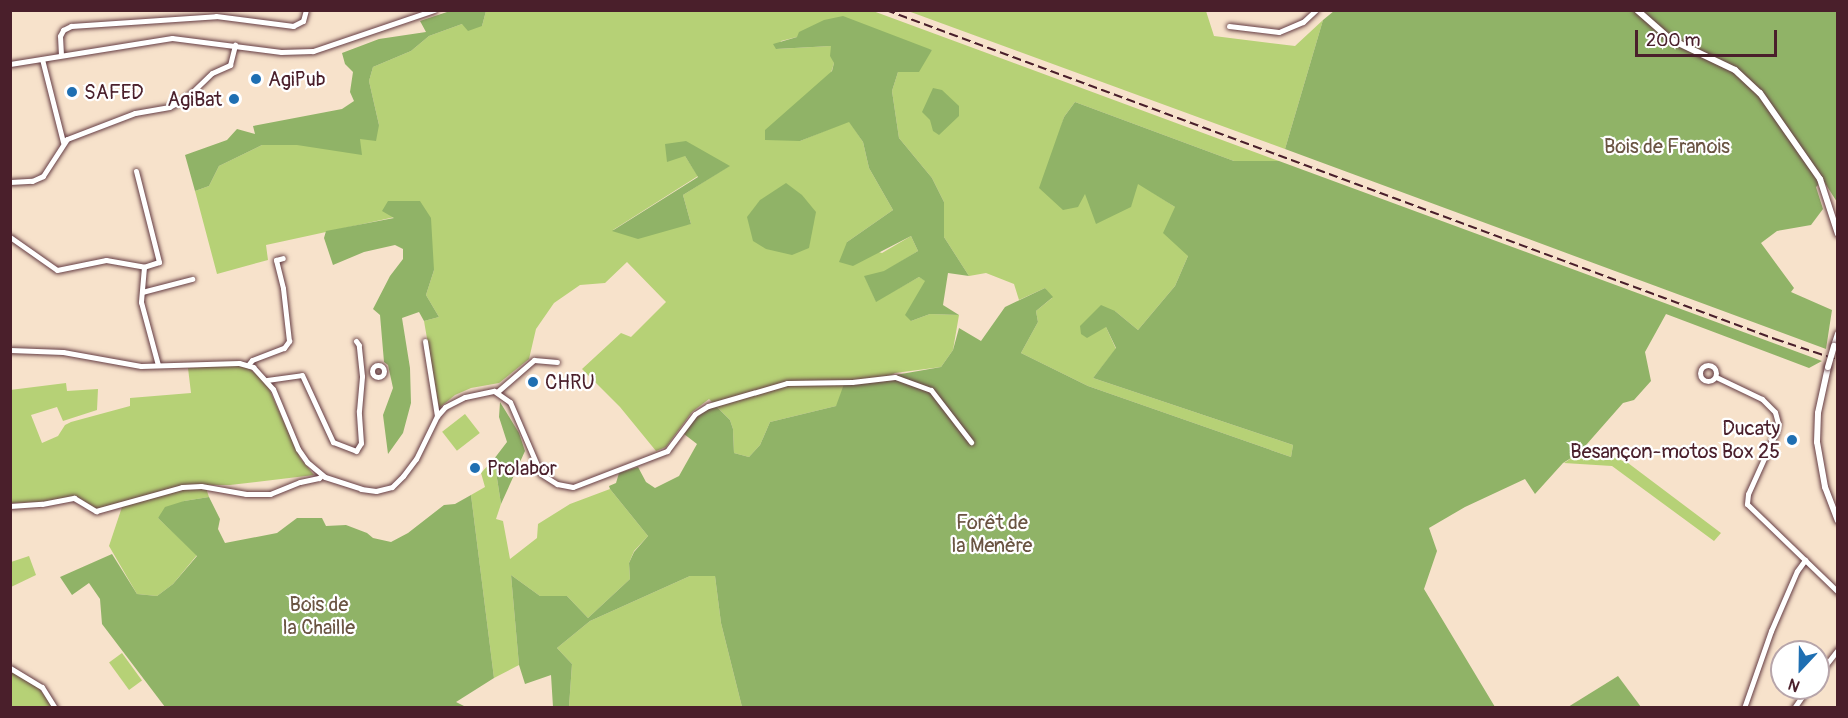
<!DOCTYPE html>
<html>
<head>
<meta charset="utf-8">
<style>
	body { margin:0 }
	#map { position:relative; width:1848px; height:718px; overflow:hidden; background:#f7e2cb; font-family:Pangolin,sans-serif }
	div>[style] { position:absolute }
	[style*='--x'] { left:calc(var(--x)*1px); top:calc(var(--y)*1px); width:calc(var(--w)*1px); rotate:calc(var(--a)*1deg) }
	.green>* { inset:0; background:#b6d176; transform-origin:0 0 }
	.forest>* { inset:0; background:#90b367 }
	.roads { filter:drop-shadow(0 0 2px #643c43) drop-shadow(0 0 2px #643c43) }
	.minor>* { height:5px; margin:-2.5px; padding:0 2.5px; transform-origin:2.5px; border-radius:2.5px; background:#fff }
	.minor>.ring { margin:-2.5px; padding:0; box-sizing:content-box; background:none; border:5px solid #fff; border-radius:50% }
	.major>* { height:6px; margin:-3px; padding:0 3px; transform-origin:3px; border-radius:3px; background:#fff }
	.rail>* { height:1.5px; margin-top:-0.75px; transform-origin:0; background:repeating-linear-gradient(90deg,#4a1f2b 0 9px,transparent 0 13.5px) }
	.bridges { filter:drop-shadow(0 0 2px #643c43) drop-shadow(0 0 2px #643c43) }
	.major-bridge>* { height:6px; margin:-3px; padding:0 3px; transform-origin:3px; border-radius:3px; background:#fff }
	.dots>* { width:16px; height:16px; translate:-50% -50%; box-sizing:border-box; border:3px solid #fff; border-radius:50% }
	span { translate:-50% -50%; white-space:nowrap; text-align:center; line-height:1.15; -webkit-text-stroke:4.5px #fff; paint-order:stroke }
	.poi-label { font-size:20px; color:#4a1f2b }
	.left { translate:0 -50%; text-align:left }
	.right { translate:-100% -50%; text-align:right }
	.park-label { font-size:20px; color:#6a5442 }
	.frame { position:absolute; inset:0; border:12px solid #4a1f2b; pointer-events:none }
	.north { position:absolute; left:1770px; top:640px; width:60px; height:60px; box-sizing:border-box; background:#fff; border:2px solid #b7a5aa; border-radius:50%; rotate:202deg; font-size:16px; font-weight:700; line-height:24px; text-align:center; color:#4a1f2b }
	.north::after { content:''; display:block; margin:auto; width:21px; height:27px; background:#1f6fb2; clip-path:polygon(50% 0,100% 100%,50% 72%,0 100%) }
	.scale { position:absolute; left:1635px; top:30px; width:142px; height:27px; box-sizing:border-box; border:3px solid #4a1f2b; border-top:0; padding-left:8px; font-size:18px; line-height:21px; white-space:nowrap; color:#4a1f2b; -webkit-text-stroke:4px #fff; paint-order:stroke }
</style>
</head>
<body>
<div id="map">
	<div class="green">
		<div style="clip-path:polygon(evenodd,486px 11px,873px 11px,1279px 161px,1234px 161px,1075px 102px,1064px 117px,1058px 138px,1085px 193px,1138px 183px,1175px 207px,1188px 256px,1175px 286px,1138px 330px,1115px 311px,1106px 327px,1116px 349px,1093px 378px,1293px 445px,1291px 457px,1088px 386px,1021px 353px,1038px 322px,1036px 311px,1052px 298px,1045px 288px,1019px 300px,1014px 284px,986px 273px,969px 276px,944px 237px,944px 202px,932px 178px,899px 138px,892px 91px,898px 72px,932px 50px,797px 37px,781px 41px,777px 49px,831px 46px,834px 63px,832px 70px,800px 141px,849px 121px,863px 142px,869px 168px,893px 210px,847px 242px,882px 253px,911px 236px,918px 251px,884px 272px,865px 277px,876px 301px,919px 277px,926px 281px,911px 321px,930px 314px,959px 315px,953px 350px,941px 367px,895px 373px,836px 406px,770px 422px,760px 445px,749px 457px,734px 453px,733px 429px,730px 420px,709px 399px,692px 412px,666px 447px,656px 451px,620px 407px,582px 369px,621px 333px,631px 337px,666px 302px,627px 262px,605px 283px,580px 285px,554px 303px,536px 329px,529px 359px,499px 383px,471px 388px,455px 395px,439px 408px,424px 321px,439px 317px,426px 295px,434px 270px,395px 217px,266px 245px,268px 260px,217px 274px,195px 191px,209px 186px,219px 166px,262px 145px,297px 145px,360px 138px,379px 125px,369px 81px,373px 67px,411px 51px,429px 36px,462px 24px,482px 26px,486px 11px,685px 156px,729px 166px,683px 195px,691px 224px,613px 230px,698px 176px,685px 156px)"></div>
		<div style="clip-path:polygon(908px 11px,1206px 11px,1214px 36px,1295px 46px,1323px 20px,1285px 149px)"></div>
		<div style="clip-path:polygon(234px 365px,245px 366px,265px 380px,300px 458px,314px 475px,230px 485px,205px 485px,209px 497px,184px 501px,158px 518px,197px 555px,173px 584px,157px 596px,137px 594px,109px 546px,123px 504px,96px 509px,76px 496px,42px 502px,11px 503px,10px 390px,66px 383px,67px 391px,98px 389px,97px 410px,63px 421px,57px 407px,31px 415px,42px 443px,58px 436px,65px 425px,71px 422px,130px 406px,130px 398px,191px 393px,188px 368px)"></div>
		<div style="left:465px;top:414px;width:24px;height:29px;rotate:52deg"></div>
		<div style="clip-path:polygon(1579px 453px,1613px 457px,1628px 463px,1721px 533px,1714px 541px,1612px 466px,1564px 463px)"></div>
		<div style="clip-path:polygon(494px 459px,501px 504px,496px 519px,503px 521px,510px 559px,537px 538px,538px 524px,570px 504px,610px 489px,648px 536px,634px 551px,629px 563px,630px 579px,588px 618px,567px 596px,540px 596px,511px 575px,519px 665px,494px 678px,471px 495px,485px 487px,481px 473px)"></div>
		<div style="clip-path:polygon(29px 556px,36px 575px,11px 587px,11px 562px)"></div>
		<div style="clip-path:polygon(690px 576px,715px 576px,721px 623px,742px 707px,569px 707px,572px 664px,557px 648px,590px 621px)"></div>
		<div style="left:122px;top:653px;width:34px;height:16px;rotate:54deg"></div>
		<div style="clip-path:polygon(10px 670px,37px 686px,54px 707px,11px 707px)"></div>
	</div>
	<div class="forest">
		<div style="clip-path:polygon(453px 10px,486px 11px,482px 26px,468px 31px,462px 24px,429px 36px,411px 51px,373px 67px,369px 81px,379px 125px,376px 141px,360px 139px,362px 155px,297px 145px,262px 145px,219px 166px,209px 186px,195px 191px,185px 155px,227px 140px,237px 129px,255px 134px,253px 126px,342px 109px,354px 101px,350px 92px,353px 72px,345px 64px,342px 53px,379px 39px,426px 32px,420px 21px)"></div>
		<div style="clip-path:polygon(1334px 11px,1837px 11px,1837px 202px,1823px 180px,1816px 187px,1823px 209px,1811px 225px,1777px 231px,1761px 243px,1794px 288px,1791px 292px,1832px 310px,1826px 349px,1285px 149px,1323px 20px)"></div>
		<div style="clip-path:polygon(843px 16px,932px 50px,919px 72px,898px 72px,892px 91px,899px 138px,932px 178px,944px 202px,944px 237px,969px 276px,948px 273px,943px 305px,959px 315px,930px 314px,911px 321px,905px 315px,925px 281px,919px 277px,876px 302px,864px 276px,884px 271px,918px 251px,911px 236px,853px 266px,839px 262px,847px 242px,893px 210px,869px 168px,863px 142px,849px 122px,800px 141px,765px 140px,765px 130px,832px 71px,834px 63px,830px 56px,831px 46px,776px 49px,773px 44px,797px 37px,799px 32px,824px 20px)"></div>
		<div style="clip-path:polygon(933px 88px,942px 90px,959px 106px,959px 116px,939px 135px,933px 131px,930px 120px,922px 112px)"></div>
		<div style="clip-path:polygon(1075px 102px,1234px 161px,1279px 161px,1822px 361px,1809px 368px,1666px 314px,1645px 352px,1651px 381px,1634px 400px,1623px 403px,1579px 453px,1563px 463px,1535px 494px,1525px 479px,1465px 507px,1429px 528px,1437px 551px,1424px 589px,1495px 707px,742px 707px,721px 623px,715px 576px,690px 576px,590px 621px,557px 648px,572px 664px,569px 707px,553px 707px,551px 675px,525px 684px,519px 665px,511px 575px,540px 596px,567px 596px,588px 618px,630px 579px,629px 563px,634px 552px,648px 536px,610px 489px,609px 486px,616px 483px,619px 473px,638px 467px,646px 482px,655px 488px,679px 476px,697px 444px,684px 434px,696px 418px,708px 409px,717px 407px,730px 420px,733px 429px,734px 453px,749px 457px,760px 445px,770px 422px,836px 406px,844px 384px,941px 367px,953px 350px,959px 328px,981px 341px,1005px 307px,1045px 288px,1053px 297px,1036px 311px,1038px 322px,1021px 353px,1088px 386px,1291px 457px,1293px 445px,1093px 378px,1116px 348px,1106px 327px,1087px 338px,1081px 334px,1080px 326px,1101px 305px,1115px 311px,1138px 330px,1175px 286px,1188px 256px,1163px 233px,1175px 207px,1138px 184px,1131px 207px,1096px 224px,1085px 194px,1078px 207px,1063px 210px,1039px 188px,1064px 117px)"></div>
		<div style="clip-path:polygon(686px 141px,730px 166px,683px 195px,691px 224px,638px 239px,612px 231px,698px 177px,685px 156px,667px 162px,665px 144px)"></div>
		<div style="clip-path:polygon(786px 183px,802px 195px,816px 212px,809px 248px,792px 255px,766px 249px,753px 241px,747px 217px,760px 200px)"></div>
		<div style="clip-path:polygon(388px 201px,420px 201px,431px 218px,434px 270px,426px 295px,439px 317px,424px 321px,419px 312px,402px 318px,410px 368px,411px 403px,403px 433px,388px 454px,383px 415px,393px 388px,388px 365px,384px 362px,380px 315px,373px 309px,390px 276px,403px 259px,403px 249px,395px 245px,364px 252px,333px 265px,324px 238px,326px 231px,394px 218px,382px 211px)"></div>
		<div style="clip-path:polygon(500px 402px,519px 433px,525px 451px,501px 504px,494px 459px,507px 442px,499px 417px)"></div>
		<div style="clip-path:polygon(471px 495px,494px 678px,456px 702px,466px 707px,165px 707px,102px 624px,100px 599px,89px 583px,72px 595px,60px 577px,112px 554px,137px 594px,157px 596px,173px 584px,197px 556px,158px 518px,165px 507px,184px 501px,209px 497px,220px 519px,218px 529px,225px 543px,277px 533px,297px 518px,322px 518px,326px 526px,346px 525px,367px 533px,373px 538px,391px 542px,408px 533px,444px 505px,455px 504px)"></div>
		<div style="clip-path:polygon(1618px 676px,1641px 707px,1568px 707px)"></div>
	</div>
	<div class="roads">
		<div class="minor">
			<div style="--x:1229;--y:26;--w:50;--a:6.8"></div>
			<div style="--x:1279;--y:32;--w:26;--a:-23"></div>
			<div style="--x:1303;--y:22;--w:18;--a:-43"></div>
			<div style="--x:61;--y:55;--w:19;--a:-93"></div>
			<div style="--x:60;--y:36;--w:7;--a:-63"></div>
			<div style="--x:63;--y:30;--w:9;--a:-27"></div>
			<div style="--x:71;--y:26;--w:145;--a:-3.9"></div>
			<div style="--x:216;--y:16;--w:78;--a:7.4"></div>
			<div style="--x:293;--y:26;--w:11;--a:-27"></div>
			<div style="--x:303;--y:21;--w:11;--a:-75"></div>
			<div style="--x:42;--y:59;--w:86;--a:75.8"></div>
			<div style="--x:10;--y:64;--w:164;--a:-9.1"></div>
			<div style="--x:172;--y:38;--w:110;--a:7.3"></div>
			<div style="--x:281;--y:52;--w:32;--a:-2"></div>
			<div style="--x:313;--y:51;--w:128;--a:-18.7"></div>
			<div style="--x:136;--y:171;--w:94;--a:75.8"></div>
			<div style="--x:159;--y:262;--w:16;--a:162"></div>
			<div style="--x:10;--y:182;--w:22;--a:-3"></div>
			<div style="--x:32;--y:181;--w:12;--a:-24"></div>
			<div style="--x:43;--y:176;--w:44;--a:-57"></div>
			<div style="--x:67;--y:139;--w:73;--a:-20.9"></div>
			<div style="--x:135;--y:113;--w:35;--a:-10"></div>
			<div style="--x:169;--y:107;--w:18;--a:-27"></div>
			<div style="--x:185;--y:99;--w:37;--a:-44"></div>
			<div style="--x:212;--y:73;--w:20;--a:-24"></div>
			<div style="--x:230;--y:65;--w:21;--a:-76"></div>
			<div style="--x:10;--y:237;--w:57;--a:35.1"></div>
			<div style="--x:57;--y:270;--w:50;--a:-11.5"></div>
			<div style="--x:106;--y:260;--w:39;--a:10"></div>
			<div style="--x:144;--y:267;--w:35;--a:95"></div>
			<div style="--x:141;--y:302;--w:65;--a:74.9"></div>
			<div style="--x:142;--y:292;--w:52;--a:-14.6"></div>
			<div style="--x:425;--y:341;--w:76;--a:80.9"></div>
			<div style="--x:10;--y:350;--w:53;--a:2.2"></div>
			<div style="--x:63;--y:352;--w:79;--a:10.2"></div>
			<div style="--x:141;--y:366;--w:98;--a:-1.8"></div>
			<div style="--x:239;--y:363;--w:15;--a:16"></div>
			<div style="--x:253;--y:367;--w:30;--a:48"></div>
			<div style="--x:273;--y:389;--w:65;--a:67.4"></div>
			<div style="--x:298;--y:449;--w:16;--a:55"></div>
			<div style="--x:307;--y:462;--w:23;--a:40"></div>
			<div style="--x:325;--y:477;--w:38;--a:18"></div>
			<div style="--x:361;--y:489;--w:15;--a:8"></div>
			<div style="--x:376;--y:491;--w:16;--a:-14"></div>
			<div style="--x:392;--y:487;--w:16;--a:-45"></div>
			<div style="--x:403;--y:476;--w:21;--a:-53"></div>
			<div style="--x:416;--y:459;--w:48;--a:-64"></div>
			<div style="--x:437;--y:416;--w:12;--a:-48"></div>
			<div style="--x:445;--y:407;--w:22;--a:-27"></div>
			<div style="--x:465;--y:397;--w:30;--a:-12"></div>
			<div style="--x:494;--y:391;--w:19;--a:35"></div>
			<div style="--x:510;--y:402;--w:78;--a:66.7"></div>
			<div style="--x:541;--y:474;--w:19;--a:32"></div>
			<div style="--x:557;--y:484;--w:16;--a:11"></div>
			<div style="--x:573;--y:487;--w:101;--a:-21"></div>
			<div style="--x:667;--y:451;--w:46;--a:-52.9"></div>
			<div style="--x:695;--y:414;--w:15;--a:-32"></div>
			<div style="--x:708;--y:406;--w:82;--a:-16.2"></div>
			<div style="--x:787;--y:383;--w:65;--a:-0.9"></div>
			<div style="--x:852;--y:382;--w:43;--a:-6.6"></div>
			<div style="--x:895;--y:377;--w:38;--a:20"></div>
			<div style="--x:931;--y:390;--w:66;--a:52.4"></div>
			<div class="ring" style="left:372px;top:365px;width:7px;height:7px"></div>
			<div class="ring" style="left:1700px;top:365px;width:11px;height:11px"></div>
			<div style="--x:248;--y:365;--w:6;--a:-51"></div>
			<div style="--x:252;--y:360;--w:34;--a:-21"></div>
			<div style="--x:284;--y:348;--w:9;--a:-54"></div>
			<div style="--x:289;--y:341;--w:53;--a:-96.5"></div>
			<div style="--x:283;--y:288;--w:29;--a:-104"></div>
			<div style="--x:276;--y:260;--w:7;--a:-16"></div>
			<div style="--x:1716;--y:377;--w:51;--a:25.6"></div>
			<div style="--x:1762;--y:399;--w:18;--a:45"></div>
			<div style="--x:1775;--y:412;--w:11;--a:75"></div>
			<div style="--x:1778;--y:423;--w:9;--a:103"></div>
			<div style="--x:1776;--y:432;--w:68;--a:114.3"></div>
			<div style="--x:1748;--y:494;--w:10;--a:96"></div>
			<div style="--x:1747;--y:504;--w:127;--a:44"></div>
			<div style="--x:267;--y:380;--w:35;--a:-8"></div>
			<div style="--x:302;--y:375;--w:74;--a:65.2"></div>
			<div style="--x:333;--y:442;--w:25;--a:21"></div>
			<div style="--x:356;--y:451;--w:9;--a:-58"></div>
			<div style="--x:361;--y:443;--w:32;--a:-94"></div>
			<div style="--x:359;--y:411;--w:35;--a:-85"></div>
			<div style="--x:362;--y:376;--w:31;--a:-96"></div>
			<div style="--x:359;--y:345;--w:5;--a:-127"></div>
			<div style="--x:497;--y:392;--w:49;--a:-40.9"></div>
			<div style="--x:534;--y:360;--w:23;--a:5"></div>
			<div style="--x:10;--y:506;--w:32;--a:-4"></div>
			<div style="--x:42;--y:504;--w:33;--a:-11"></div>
			<div style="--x:74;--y:498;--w:26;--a:31"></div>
			<div style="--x:96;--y:511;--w:89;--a:-15.6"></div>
			<div style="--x:182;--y:487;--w:19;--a:-3"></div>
			<div style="--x:201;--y:486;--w:46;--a:10.1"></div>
			<div style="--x:246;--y:494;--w:24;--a:0"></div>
			<div style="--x:270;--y:494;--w:32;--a:-22"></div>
			<div style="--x:300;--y:482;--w:19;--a:-12"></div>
			<div style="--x:319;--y:478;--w:4;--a:-45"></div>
			<div style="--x:10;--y:668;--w:37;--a:31"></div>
			<div style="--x:42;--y:687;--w:25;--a:58"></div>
			<div style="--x:1818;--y:675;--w:33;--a:-52"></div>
			<div style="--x:1744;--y:708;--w:82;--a:-70.7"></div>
			<div style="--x:1771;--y:631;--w:65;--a:-66.6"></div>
			<div style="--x:1797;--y:571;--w:14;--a:-54"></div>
			<div style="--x:1794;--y:708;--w:24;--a:-55"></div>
		</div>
		<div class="major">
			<div style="--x:1637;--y:10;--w:44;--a:41.3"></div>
			<div style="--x:1670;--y:39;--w:72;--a:25.5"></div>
			<div style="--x:1735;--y:70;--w:34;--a:43"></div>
			<div style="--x:1760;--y:93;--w:105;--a:55.1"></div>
			<div style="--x:1820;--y:179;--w:58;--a:71.9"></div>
			<div style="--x:1834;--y:346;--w:13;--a:-72"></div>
			<div style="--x:1828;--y:367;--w:47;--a:102.3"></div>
			<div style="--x:1818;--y:413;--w:29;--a:92"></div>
			<div style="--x:1817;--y:442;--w:46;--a:79.9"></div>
			<div style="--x:1825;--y:487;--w:36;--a:69"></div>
		</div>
	</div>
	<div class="rail">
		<div style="--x:886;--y:10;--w:948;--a:20.31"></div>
		<div style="--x:1775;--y:339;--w:66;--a:18.4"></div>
	</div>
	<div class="bridges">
		<div class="major-bridge">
			<div style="--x:1828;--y:367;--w:22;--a:-74"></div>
		</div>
	</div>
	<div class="dots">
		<div style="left:256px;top:79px;background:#1f6fb2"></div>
		<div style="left:72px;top:92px;background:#1f6fb2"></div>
		<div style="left:234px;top:99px;background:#1f6fb2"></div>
		<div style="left:533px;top:382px;background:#1f6fb2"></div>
		<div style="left:1792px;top:440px;background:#1f6fb2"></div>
		<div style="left:475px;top:468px;background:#1f6fb2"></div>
	</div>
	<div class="poi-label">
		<span class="left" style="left:268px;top:79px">AgiPub</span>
		<span class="left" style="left:84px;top:92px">SAFED</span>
		<span class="right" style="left:222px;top:99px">AgiBat</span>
		<span class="left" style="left:545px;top:382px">CHRU</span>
		<span class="right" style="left:1780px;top:440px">Ducaty<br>Besançon-motos Box 25</span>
		<span class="left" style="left:487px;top:468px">Prolabor</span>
	</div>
	<div class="park-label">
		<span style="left:1667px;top:146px">Bois de Franois</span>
		<span style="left:992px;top:534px">Forêt de<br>la Menère</span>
		<span style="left:319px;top:616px">Bois de<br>la Chaille</span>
	</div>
	<div class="frame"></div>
	<div class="north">N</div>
	<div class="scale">200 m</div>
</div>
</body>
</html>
